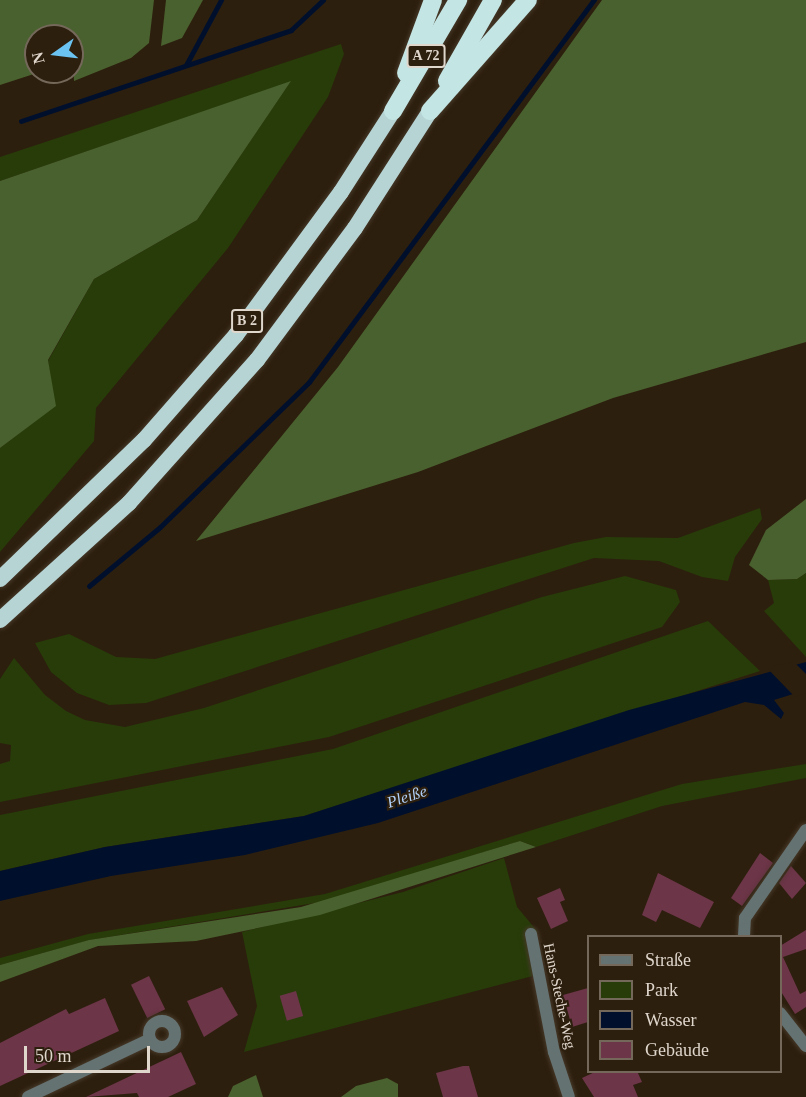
<!DOCTYPE html>
<html>
<head>
<meta charset="utf-8">
<style>
	body { margin:0 }
	#map { position:relative; width:806px; height:1097px; overflow:hidden; background:#2d1f0e; font-family:"Times New Roman",serif }
	div>[style] { position:absolute }
	[style*='--x'] { left:calc(var(--x)*1px); top:calc(var(--y)*1px); width:calc(var(--w)*1px); rotate:calc(var(--a)*1deg) }
	.green>* { inset:0; background:#273c09 }
	.forest>* { inset:0; background:#49612e }
	.water>* { inset:0; background:#00102c }
	.pier>* { inset:0; background:#2d1f0e }
	.stream>* { height:5px; margin:-2.5px; padding:0 2.5px; transform-origin:2.5px; border-radius:2.5px; background:#00102c }
	.building>* { inset:0; background:#6c3548; transform-origin:0 0 }
	.roads { filter:drop-shadow(0 0 2px #463929) drop-shadow(0 0 2px #463929) }
	.minor>* { height:12px; margin:-6px; padding:0 6px; transform-origin:6px; border-radius:6px; background:#657272 }
	.minor>.ring { margin:-6px; padding:0; box-sizing:content-box; background:none; border:12px solid #657272; border-radius:50% }
	.trunk>* { height:16px; margin:-8px; padding:0 8px; transform-origin:8px; border-radius:8px; background:#b6d4d4 }
	.motorway>* { height:18px; margin:-9px; padding:0 9px; transform-origin:9px; border-radius:9px; background:#c3e5e4 }
	span { translate:-50% -50%; white-space:nowrap; text-align:center; line-height:1.15; -webkit-text-stroke:4.5px #2d1f0e; paint-order:stroke }
	.shield-label span { padding:2px 4px; background:#2d1f0e; border:2px solid; border-radius:4px; -webkit-text-stroke-width:0 }
	.shield-label { font-size:14px; color:#dfd6cc; font-weight:700 }
	.street-label { font-size:15px; color:#dfd6cc }
	.water-label { font-size:16px; color:#b0d1fa; font-style:italic }
	.legend { position:absolute; left:587px; top:935px; width:195px; height:138px; box-sizing:border-box; background:#2d1f0e; border:2px solid #74685a; margin:0; padding:8px 10px; list-style:none; font-size:18px; color:#dfd6cc }
	.legend li { display:flex; align-items:center; gap:12px; height:30px }
	.legend b { width:30px; border:2px solid #74685a }
	.north { position:absolute; left:24px; top:24px; width:60px; height:60px; box-sizing:border-box; background:#2d1f0e; border:2px solid #74685a; border-radius:50%; rotate:256deg; font-size:16px; font-weight:700; line-height:24px; text-align:center; color:#dfd6cc }
	.north::after { content:''; display:block; margin:auto; width:21px; height:27px; background:#6ac3f1; clip-path:polygon(50% 0,100% 100%,50% 72%,0 100%) }
	.scale { position:absolute; left:24px; top:1046px; width:126px; height:27px; box-sizing:border-box; border:3px solid #dfd6cc; border-top:0; padding-left:8px; font-size:18px; line-height:21px; white-space:nowrap; color:#dfd6cc; -webkit-text-stroke:4px #2d1f0e; paint-order:stroke }
</style>
</head>
<body>
<div id="map">
	<div class="green">
		<div style="clip-path:polygon(341px 44px,344px 54px,328px 97px,228px 248px,96px 408px,94px 441px,0 552px,0 448px,55px 406px,48px 361px,94px 279px,197px 220px,290px 82px,0 181px,0 157px)"></div>
		<div style="clip-path:polygon(760px 508px,762px 519px,735px 557px,728px 581px,702px 577px,659px 561px,594px 558px,146px 703px,109px 705px,77px 693px,51px 672px,35px 643px,69px 634px,116px 657px,155px 659px,574px 543px,606px 537px,678px 538px)"></div>
		<div style="clip-path:polygon(806px 573px,806px 657px,764px 611px,774px 603px,768px 580px,797px 579px)"></div>
		<div style="clip-path:polygon(625px 576px,676px 590px,680px 602px,662px 627px,329px 737px,0 802px,0 764px,10px 761px,11px 745px,0 743px,0 679px,14px 658px,45px 695px,66px 711px,85px 720px,125px 727px,204px 708px,542px 597px)"></div>
		<div style="clip-path:polygon(708px 621px,760px 671px,304px 816px,105px 847px,0 871px,0 815px,333px 749px)"></div>
		<div style="clip-path:polygon(806px 764px,806px 778px,662px 806px,536px 847px,520px 841px,327px 901px,90px 940px,0 965px,0 958px,88px 934px,325px 894px,682px 784px)"></div>
		<div style="clip-path:polygon(504px 858px,517px 907px,538px 932px,526px 935px,533px 976px,244px 1052px,257px 1006px,242px 932px,403px 892px)"></div>
	</div>
	<div class="forest">
		<div style="clip-path:polygon(0 0,154px 0,149px 43px,131px 58px,74px 81px,72px 36px,36px 36px,36px 72px,40px 72px,0 85px)"></div>
		<div style="clip-path:polygon(166px 0,203px 0,182px 38px,161px 46px)"></div>
		<div style="clip-path:polygon(602px 0,806px 0,806px 342px,613px 398px,418px 472px,196px 541px,338px 367px)"></div>
		<div style="clip-path:polygon(291px 81px,197px 220px,94px 279px,48px 360px,56px 406px,0 448px,0 181px)"></div>
		<div style="clip-path:polygon(806px 499px,806px 573px,797px 579px,768px 580px,749px 565px,766px 530px)"></div>
		<div style="clip-path:polygon(520px 841px,536px 847px,320px 915px,196px 941px,98px 946px,0 982px,0 965px,89px 940px,301px 907px)"></div>
		<div style="clip-path:polygon(256px 1075px,263px 1097px,228px 1097px,233px 1086px)"></div>
		<div style="clip-path:polygon(387px 1078px,398px 1084px,398px 1097px,341px 1097px,356px 1086px)"></div>
	</div>
	<div class="water">
		<div style="clip-path:polygon(806px 662px,806px 690px,774px 700px,784px 713px,781px 719px,764px 705px,745px 702px,378px 823px,245px 855px,111px 876px,0 901px,0 871px,105px 847px,304px 816px,629px 710px)"></div>
	</div>
	<div class="pier">
		<div style="clip-path:polygon(794px 662px,806px 674px,806px 693px,795px 697px,766px 667px)"></div>
	</div>
	<div class="stream">
		<div style="--x:186;--y:65;--w:74;--a:-61.7"></div>
		<div style="--x:21;--y:121;--w:285;--a:-18.6"></div>
		<div style="--x:291;--y:30;--w:44;--a:-43.2"></div>
		<div style="--x:89;--y:586;--w:92;--a:-39.7"></div>
		<div style="--x:160;--y:527;--w:208;--a:-44.2"></div>
		<div style="--x:309;--y:382;--w:477;--a:-53.3"></div>
	</div>
	<div class="building">
		<div style="clip-path:polygon(760px 853px,773px 863px,742px 906px,731px 898px)"></div>
		<div style="clip-path:polygon(791px 866px,806px 883px,792px 899px,779px 883px)"></div>
		<div style="clip-path:polygon(658px 873px,714px 902px,700px 928px,662px 910px,656px 922px,642px 915px)"></div>
		<div style="clip-path:polygon(560px 888px,565px 900px,560px 902px,568px 921px,551px 929px,537px 898px)"></div>
		<div style="clip-path:polygon(806px 930px,806px 949px,783px 957px,800px 994px,806px 991px,806px 1007px,795px 1014px,780px 990px,780px 946px)"></div>
		<div style="left:149px;top:976px;width:37px;height:20px;rotate:64deg"></div>
		<div style="clip-path:polygon(222px 987px,238px 1015px,204px 1037px,187px 1001px)"></div>
		<div style="clip-path:polygon(588px 988px,588px 1022px,572px 1027px,563px 995px)"></div>
		<div style="left:296px;top:991px;width:26px;height:17px;rotate:74deg"></div>
		<div style="clip-path:polygon(105px 998px,119px 1031px,0 1086px,0 1043px,66px 1009px,69px 1014px)"></div>
		<div style="clip-path:polygon(181px 1052px,196px 1084px,168px 1097px,139px 1097px,137px 1093px,86px 1097px)"></div>
		<div style="clip-path:polygon(463px 1066px,469px 1066px,478px 1097px,443px 1097px,436px 1073px)"></div>
		<div style="clip-path:polygon(597px 1071px,637px 1071px,642px 1082px,633px 1085px,638px 1097px,594px 1097px,582px 1078px)"></div>
	</div>
	<div class="roads">
		<div class="minor">
			<div style="--x:531;--y:934;--w:120;--a:79"></div>
			<div style="--x:554;--y:1052;--w:47;--a:71.6"></div>
			<div style="--x:744;--y:936;--w:18;--a:-87"></div>
			<div style="--x:745;--y:918;--w:107;--a:-55.3"></div>
			<div style="--x:780;--y:1013;--w:42;--a:51.8"></div>
			<div class="ring" style="left:149px;top:1021px;width:14px;height:14px"></div>
			<div style="--x:28;--y:1097;--w:135;--a:-25.4"></div>
		</div>
		<div class="trunk">
			<div style="--x:0;--y:579;--w:200;--a:-44"></div>
			<div style="--x:144;--y:440;--w:140;--a:-48.8"></div>
			<div style="--x:236;--y:335;--w:177;--a:-53.7"></div>
			<div style="--x:341;--y:192;--w:96;--a:-57.3"></div>
			<div style="--x:0;--y:620;--w:174;--a:-42.2"></div>
			<div style="--x:129;--y:503;--w:192;--a:-48.2"></div>
			<div style="--x:257;--y:360;--w:164;--a:-53.4"></div>
			<div style="--x:355;--y:228;--w:139;--a:-57.3"></div>
		</div>
		<div class="motorway">
			<div style="--x:406;--y:73;--w:78;--a:-69.7"></div>
			<div style="--x:447;--y:81;--w:93;--a:-60.4"></div>
			<div style="--x:393;--y:111;--w:129;--a:-59.6"></div>
			<div style="--x:430;--y:111;--w:148;--a:-48.6"></div>
		</div>
	</div>
	<div class="shield-label">
		<span style="left:426px;top:56px">A 72</span>
		<span style="left:247px;top:321px">B 2</span>
	</div>
	<div class="street-label">
		<span style="left:559px;top:996px;rotate:78deg">Hans-Steche-Weg</span>
	</div>
	<div class="water-label">
		<span style="left:407px;top:797px;rotate:-18deg">Pleiße</span>
	</div>
	<ul class="legend">
	<li><b style="height:8px;background:#657272"></b>Straße</li>
	<li><b style="height:16px;background:#273c09"></b>Park</li>
	<li><b style="height:16px;background:#00102c"></b>Wasser</li>
	<li><b style="height:16px;background:#6c3548"></b>Gebäude</li>
	</ul>
	<div class="north">N</div>
	<div class="scale">50 m</div>
</div>
</body>
</html>
